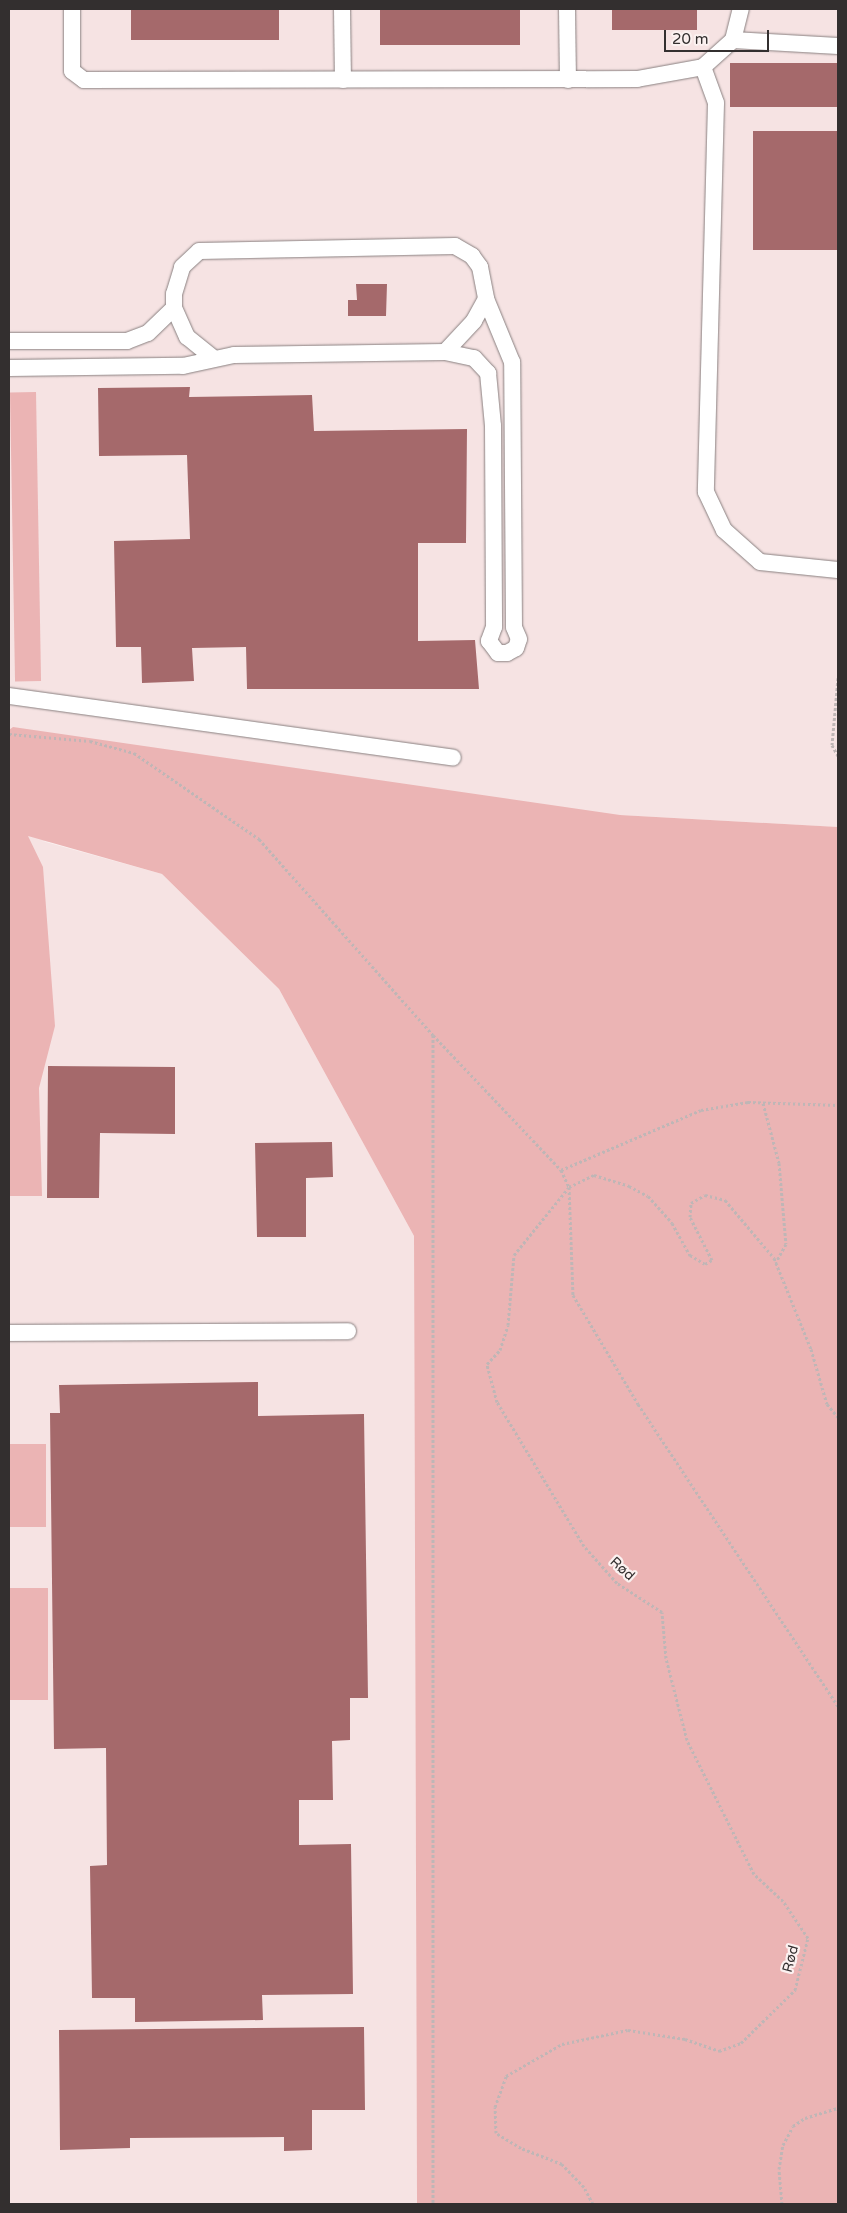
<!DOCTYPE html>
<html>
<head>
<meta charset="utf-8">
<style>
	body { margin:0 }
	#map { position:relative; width:847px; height:2213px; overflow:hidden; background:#fbf1f0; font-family:"Varela Round",sans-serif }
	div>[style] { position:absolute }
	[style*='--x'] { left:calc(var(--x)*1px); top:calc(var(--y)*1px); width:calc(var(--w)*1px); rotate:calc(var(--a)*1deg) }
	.built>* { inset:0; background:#f6e3e3 }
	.green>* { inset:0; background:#ebb4b4; transform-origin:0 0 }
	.building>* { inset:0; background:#a5696b; transform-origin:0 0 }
	.path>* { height:3px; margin-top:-1.5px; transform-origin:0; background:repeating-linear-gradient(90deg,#bfb6b6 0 2.5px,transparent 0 5px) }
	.roads { filter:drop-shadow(0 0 1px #898080) drop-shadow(0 0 1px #898080) }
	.service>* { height:16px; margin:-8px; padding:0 8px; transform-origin:8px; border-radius:8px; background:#fff }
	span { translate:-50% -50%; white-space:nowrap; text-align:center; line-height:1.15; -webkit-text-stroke:4.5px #fbf1f0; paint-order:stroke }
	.street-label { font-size:14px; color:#332f2f }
	.frame { position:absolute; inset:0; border:10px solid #332f2f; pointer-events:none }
	.scale { position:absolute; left:664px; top:30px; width:105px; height:22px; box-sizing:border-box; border:2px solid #332f2f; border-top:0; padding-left:6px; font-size:15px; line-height:18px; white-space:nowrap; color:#332f2f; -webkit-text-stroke:4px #fbf1f0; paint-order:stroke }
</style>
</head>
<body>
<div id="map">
	<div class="built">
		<div style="clip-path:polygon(9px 9px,838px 9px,838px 827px,620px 815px,261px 859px,42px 841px,162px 874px,279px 989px,414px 1236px,417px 2204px,9px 2204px)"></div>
	</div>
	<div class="green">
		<div style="left:36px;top:392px;width:289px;height:26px;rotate:89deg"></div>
		<div style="clip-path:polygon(13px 727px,620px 815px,838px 827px,838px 2204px,417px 2204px,414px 1236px,279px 989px,162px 874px,28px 836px,43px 867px,55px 1026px,39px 1088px,42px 1196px,9px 1196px,9px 730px)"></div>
		<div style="left:9px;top:1444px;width:37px;height:83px"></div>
		<div style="left:9px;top:1588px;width:39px;height:112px"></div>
	</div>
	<div class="building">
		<div style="left:131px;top:9px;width:148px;height:31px"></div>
		<div style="left:380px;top:9px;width:140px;height:36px"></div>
		<div style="left:612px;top:9px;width:85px;height:21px"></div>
		<div style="left:730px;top:63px;width:108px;height:44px"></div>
		<div style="left:838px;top:131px;width:119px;height:85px;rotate:90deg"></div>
		<div style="clip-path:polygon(356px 284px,387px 284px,386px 316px,348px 316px,348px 300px,357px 300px)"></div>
		<div style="clip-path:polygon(190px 387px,189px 397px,312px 395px,314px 431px,467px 429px,466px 543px,418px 543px,418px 641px,475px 640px,479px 689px,247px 689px,246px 647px,192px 648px,194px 681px,142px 683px,141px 647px,116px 647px,114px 541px,190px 539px,187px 455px,99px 456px,98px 388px)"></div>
		<div style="clip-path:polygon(48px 1066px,175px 1067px,175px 1134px,100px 1133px,99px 1198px,47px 1198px)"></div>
		<div style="clip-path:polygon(332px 1142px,333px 1177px,306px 1178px,306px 1237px,257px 1237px,255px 1143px)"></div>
		<div style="clip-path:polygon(258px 1382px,258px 1416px,364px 1414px,368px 1698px,350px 1698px,350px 1740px,332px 1741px,333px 1800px,299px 1800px,299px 1845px,351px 1844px,353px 1994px,262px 1995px,263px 2020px,135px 2022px,135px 1998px,92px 1998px,90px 1866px,107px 1865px,106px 1748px,54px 1749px,50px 1413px,60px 1413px,59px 1385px)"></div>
		<div style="clip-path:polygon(364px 2027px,365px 2110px,312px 2110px,312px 2150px,284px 2151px,284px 2137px,130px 2138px,130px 2148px,60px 2150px,59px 2030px)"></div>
	</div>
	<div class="path">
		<div style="--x:838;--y:678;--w:67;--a:95.1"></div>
		<div style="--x:832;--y:745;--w:13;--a:61"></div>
		<div style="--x:9;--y:734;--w:81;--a:4.9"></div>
		<div style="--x:90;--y:741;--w:46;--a:15.3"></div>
		<div style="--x:134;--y:753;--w:152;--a:34.5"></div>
		<div style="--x:259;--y:839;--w:262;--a:48.4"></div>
		<div style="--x:433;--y:1035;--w:186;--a:46.5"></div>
		<div style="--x:561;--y:1170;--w:19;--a:65"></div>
		<div style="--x:569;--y:1187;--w:108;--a:87.9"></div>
		<div style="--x:573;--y:1295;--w:127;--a:59.2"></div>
		<div style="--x:638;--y:1404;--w:362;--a:56.5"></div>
		<div style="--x:433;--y:1035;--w:1169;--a:90"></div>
		<div style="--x:763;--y:1103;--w:62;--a:75.1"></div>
		<div style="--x:779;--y:1163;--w:81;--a:85.1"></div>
		<div style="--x:786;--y:1244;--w:21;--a:119"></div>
		<div style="--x:561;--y:1170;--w:152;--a:-23.2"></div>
		<div style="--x:701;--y:1110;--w:48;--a:-9.7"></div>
		<div style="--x:748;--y:1102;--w:90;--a:1.9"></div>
		<div style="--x:593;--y:2204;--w:19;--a:-118"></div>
		<div style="--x:584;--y:2187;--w:32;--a:-134"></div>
		<div style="--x:562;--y:2164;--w:44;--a:-158.7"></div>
		<div style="--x:521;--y:2148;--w:29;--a:-149"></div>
		<div style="--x:496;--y:2133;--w:26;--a:-92"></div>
		<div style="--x:495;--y:2107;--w:33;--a:-70"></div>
		<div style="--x:506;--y:2076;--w:64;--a:-29.7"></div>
		<div style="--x:562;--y:2044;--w:67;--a:-12"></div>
		<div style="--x:628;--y:2030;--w:58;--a:9"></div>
		<div style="--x:685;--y:2039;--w:36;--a:19"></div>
		<div style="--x:719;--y:2051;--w:23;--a:-20"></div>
		<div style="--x:741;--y:2043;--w:76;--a:-44.5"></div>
		<div style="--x:795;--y:1990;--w:54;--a:-76"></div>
		<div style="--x:808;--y:1938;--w:45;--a:-124"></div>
		<div style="--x:783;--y:1901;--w:40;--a:-137"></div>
		<div style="--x:754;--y:1874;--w:150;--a:-116.6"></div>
		<div style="--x:687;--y:1740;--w:85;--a:-104.4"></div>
		<div style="--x:666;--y:1658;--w:46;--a:-95"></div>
		<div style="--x:662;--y:1612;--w:54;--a:-147.2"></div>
		<div style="--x:617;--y:1583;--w:50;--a:-131.7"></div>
		<div style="--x:584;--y:1546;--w:168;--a:-121.1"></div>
		<div style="--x:497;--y:1402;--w:39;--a:-105"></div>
		<div style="--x:487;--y:1364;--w:19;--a:-47"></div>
		<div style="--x:500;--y:1350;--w:26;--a:-72"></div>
		<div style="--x:508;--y:1325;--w:70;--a:-85.1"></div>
		<div style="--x:514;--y:1255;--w:87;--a:-51"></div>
		<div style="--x:569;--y:1187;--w:28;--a:-26"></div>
		<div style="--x:594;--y:1175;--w:37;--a:17"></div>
		<div style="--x:629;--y:1186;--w:21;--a:28"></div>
		<div style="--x:648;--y:1196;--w:36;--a:48"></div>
		<div style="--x:672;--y:1223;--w:37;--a:61"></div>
		<div style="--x:690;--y:1255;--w:17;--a:31"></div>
		<div style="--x:705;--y:1264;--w:8;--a:-30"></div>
		<div style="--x:712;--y:1260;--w:48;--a:-117.1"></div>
		<div style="--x:690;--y:1217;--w:14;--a:-86"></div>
		<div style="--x:691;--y:1203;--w:16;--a:-30"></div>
		<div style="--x:705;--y:1195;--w:21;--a:14"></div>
		<div style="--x:725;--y:1200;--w:76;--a:49.8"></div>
		<div style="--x:774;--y:1258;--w:98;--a:67.9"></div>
		<div style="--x:811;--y:1349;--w:57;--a:73.8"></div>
		<div style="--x:827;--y:1404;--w:17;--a:50"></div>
		<div style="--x:782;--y:2204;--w:35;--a:-95"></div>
		<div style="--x:779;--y:2169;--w:24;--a:-81"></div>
		<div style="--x:783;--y:2145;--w:21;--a:-62"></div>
		<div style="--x:793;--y:2126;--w:14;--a:-34"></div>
		<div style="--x:805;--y:2118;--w:34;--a:-17"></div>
	</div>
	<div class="roads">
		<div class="service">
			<div style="--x:72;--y:9;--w:62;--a:90"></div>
			<div style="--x:72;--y:71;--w:15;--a:37"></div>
			<div style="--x:84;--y:80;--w:553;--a:-0.1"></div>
			<div style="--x:637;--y:79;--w:67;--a:-10.3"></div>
			<div style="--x:703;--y:67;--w:40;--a:-42"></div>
			<div style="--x:733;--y:40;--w:32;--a:-76"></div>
			<div style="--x:342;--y:9;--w:71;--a:89.2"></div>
			<div style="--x:567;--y:9;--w:71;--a:89.2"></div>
			<div style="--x:733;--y:40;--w:105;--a:3.3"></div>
			<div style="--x:703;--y:67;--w:38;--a:70"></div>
			<div style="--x:716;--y:103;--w:389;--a:91.5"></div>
			<div style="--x:706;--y:492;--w:42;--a:64.7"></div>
			<div style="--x:724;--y:530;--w:48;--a:41.6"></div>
			<div style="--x:760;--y:562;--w:78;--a:5.9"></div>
			<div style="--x:9;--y:341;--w:118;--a:0"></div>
			<div style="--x:127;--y:341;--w:22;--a:-21"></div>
			<div style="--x:148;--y:333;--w:36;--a:-44"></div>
			<div style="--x:212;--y:357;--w:32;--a:-141"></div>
			<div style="--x:187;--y:337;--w:32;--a:-114"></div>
			<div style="--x:174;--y:308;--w:14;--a:-90"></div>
			<div style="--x:174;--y:294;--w:28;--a:-73"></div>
			<div style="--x:182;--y:267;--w:23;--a:-43"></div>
			<div style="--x:199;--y:251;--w:256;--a:-1.1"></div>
			<div style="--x:455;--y:246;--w:20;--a:30"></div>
			<div style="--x:472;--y:256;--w:14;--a:54"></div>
			<div style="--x:480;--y:267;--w:33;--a:79"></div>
			<div style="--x:486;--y:299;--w:25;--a:119"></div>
			<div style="--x:474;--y:321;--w:42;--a:133.1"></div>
			<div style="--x:9;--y:368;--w:174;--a:-0.7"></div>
			<div style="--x:183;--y:366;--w:52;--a:-12.2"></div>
			<div style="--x:234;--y:355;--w:211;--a:-0.8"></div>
			<div style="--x:445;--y:352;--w:30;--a:12"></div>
			<div style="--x:474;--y:358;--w:21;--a:47"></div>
			<div style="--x:488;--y:373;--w:53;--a:84.6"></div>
			<div style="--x:493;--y:426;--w:201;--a:89.7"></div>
			<div style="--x:494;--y:627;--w:15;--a:110"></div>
			<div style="--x:489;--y:641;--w:15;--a:53"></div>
			<div style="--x:498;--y:653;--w:9;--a:0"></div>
			<div style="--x:507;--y:653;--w:10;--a:-29"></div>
			<div style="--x:516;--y:648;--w:9;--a:-72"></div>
			<div style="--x:519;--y:639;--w:13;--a:-113"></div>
			<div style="--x:514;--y:627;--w:265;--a:-90.4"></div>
			<div style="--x:512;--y:362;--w:68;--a:-112.4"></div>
			<div style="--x:9;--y:696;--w:448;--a:7.9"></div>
			<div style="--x:9;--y:1333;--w:339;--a:-0.3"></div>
		</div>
	</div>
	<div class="street-label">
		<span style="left:622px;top:1569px;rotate:42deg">Rød</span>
		<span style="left:791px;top:1959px;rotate:-75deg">Rød</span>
	</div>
	<div class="frame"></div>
	<div class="scale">20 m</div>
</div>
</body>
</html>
